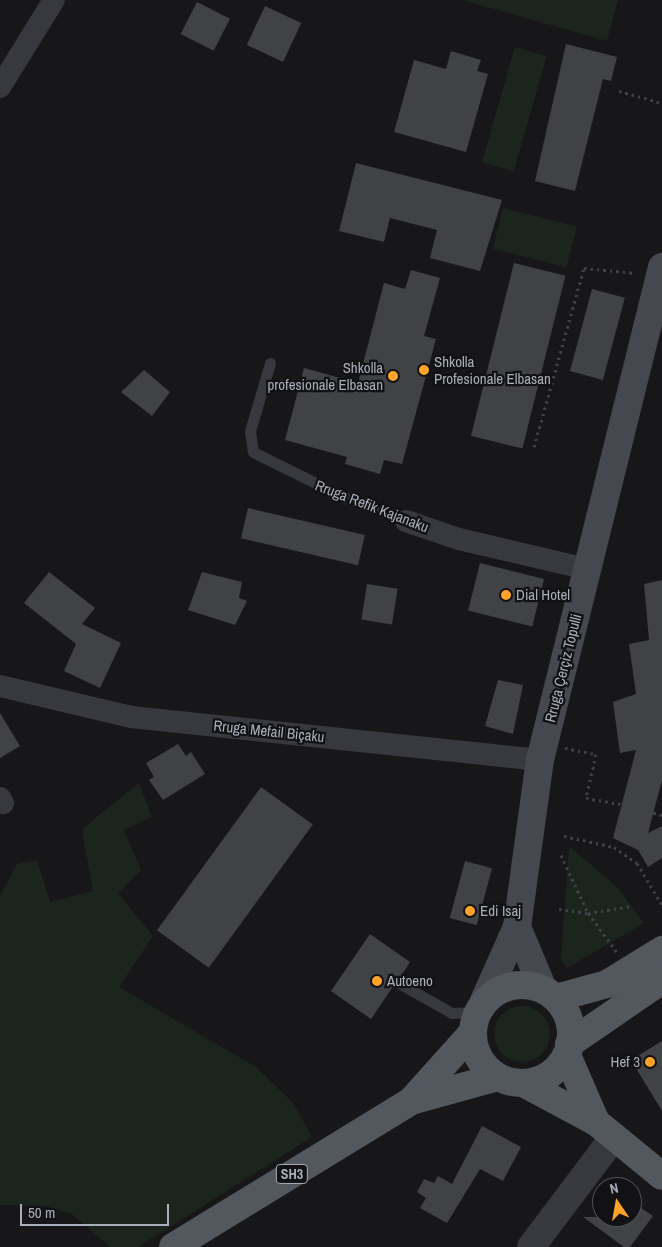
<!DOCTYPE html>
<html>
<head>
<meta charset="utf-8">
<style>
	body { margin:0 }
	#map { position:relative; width:662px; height:1247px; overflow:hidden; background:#171719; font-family:"Archivo Narrow",sans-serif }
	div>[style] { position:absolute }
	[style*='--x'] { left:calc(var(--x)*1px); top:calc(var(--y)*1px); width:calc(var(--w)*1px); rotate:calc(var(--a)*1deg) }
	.green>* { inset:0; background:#1c251d; transform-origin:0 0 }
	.round { border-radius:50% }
	.building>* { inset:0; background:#414246; transform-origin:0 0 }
	.path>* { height:3px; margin-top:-1.5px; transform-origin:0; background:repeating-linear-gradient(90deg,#3e4146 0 2.5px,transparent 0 6.5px) }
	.service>* { height:11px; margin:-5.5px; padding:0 5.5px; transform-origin:5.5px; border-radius:5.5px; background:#38393f }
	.minor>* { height:22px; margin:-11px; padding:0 11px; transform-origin:11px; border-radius:11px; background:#38393f }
	.tertiary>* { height:28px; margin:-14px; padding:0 14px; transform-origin:14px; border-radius:14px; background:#38393f }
	.secondary>* { height:28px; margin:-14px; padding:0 14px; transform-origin:14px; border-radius:14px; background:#45494f }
	.primary>* { height:28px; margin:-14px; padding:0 14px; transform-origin:14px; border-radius:14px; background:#53575e }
	.primary>.ring { margin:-14px; padding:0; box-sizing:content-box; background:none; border:28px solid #53575e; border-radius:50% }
	.dots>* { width:14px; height:14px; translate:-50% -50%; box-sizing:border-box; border:2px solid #121214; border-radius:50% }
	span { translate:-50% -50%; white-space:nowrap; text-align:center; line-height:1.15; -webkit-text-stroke:4.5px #121214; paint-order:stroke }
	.shield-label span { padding:1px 4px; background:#121214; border:1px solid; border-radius:4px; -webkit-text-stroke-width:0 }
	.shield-label { font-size:14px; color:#a8afba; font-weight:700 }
	.poi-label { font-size:15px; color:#a8afba }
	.left { translate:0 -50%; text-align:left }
	.right { translate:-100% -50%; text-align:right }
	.street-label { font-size:15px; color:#a8afba }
	.north { position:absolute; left:592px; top:1177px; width:50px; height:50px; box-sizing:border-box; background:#121214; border:1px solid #4e5156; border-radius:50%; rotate:348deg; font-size:14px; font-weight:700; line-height:20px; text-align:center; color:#a8afba }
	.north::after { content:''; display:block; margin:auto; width:18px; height:22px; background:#ffa329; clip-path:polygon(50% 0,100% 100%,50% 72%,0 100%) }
	.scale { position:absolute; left:20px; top:1204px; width:149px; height:22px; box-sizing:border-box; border:2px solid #a8afba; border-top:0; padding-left:6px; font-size:15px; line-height:18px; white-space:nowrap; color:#a8afba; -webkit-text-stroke:4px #121214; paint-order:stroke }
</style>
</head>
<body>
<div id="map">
	<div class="green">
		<div style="clip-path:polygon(463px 0,618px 0,607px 41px)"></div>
		<div style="left:515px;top:47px;width:33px;height:120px;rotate:16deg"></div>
		<div style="left:503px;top:208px;width:76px;height:42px;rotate:14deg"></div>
		<div style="clip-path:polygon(139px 783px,152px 817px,124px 830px,141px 870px,118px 893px,153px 936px,119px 987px,256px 1067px,293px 1103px,312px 1137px,138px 1247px,110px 1247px,72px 1214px,46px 1206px,0 1205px,0 896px,17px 864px,37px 860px,50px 902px,93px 891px,82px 829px)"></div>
		<div style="clip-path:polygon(569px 846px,617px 887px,644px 923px,567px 968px,561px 960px)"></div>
		<div class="round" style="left:494px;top:1006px;width:56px;height:56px"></div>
	</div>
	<div class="building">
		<div style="left:197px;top:2px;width:37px;height:36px;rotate:27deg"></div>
		<div style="left:265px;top:6px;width:40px;height:43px;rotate:25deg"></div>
		<div style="clip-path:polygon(566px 44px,617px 57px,611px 81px,603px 79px,575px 191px,535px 181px)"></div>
		<div style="clip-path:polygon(451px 51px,481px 60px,477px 71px,488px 74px,466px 152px,394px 132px,414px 60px,446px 69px)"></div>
		<div style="clip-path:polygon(356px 163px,502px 200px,480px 271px,430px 258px,437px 230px,390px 218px,384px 242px,339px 231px)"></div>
		<div style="left:514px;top:263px;width:53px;height:178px;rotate:14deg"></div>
		<div style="clip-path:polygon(411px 270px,440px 278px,424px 336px,436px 339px,402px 464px,384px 460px,380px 474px,345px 464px,347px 457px,285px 440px,304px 368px,358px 383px,384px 283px,405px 289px)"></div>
		<div style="left:592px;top:289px;width:34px;height:85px;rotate:15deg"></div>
		<div style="clip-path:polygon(144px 370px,170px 392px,152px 416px,121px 392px)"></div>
		<div style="left:248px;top:508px;width:120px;height:31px;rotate:13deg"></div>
		<div style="left:480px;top:563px;width:66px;height:49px;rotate:14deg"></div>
		<div style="clip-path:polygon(49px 572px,95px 608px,82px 624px,121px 643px,100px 688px,64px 671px,76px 644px,24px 603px)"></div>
		<div style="clip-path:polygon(202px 572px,242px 582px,239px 598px,247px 601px,235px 625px,188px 610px)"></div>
		<div style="clip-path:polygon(662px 580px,662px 780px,648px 833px,662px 826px,662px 858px,648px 867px,638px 850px,613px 838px,636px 750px,620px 753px,613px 702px,636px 694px,629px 644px,649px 640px,644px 584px)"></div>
		<div style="left:367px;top:584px;width:31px;height:36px;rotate:9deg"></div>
		<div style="clip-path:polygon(498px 680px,523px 685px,513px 734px,485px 726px)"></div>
		<div style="clip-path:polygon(0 713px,20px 746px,0 758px)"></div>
		<div style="clip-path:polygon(178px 744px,186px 756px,191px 752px,205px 774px,163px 800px,149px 780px,154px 777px,146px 763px)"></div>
		<div style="left:261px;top:787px;width:64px;height:177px;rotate:36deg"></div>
		<div style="left:465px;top:861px;width:28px;height:59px;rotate:15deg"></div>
		<div style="clip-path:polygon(370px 934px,410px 962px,401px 976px,391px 978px,392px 988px,371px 1019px,331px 991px)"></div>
		<div style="clip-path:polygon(662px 1041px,662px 1111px,631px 1060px)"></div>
		<div style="clip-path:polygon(482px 1126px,521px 1147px,503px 1181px,480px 1169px,447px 1223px,420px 1208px,426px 1198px,417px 1192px,424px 1179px,434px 1183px,438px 1176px,452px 1184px)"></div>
		<div style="clip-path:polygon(632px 1202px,653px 1216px,630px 1247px,624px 1247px,583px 1217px,632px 1217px)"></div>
	</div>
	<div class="path">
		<div style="--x:619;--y:91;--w:45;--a:15.6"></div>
		<div style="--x:534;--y:447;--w:186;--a:-74.4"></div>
		<div style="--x:584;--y:268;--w:52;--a:5.5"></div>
		<div style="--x:565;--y:748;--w:32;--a:11"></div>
		<div style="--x:596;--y:754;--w:45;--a:102.8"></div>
		<div style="--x:586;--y:798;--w:36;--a:10"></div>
		<div style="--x:647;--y:811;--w:16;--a:15"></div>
		<div style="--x:564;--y:836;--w:51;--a:12.4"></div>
		<div style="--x:614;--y:847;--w:28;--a:35"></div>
		<div style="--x:637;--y:863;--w:49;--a:59.2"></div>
		<div style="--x:561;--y:855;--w:64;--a:65"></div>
		<div style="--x:588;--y:913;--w:49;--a:53.4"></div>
		<div style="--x:559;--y:909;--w:29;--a:8"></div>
		<div style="--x:588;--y:913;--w:44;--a:-9.2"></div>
	</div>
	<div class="service">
		<div style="--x:270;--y:363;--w:71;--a:106.4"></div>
		<div style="--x:250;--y:431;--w:21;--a:82"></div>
		<div style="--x:253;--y:452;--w:104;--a:26.3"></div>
		<div style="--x:346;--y:498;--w:64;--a:21"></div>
		<div style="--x:397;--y:982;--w:63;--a:29.4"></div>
		<div style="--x:452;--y:1013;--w:26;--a:-2"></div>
	</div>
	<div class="minor">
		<div style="--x:0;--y:87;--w:102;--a:-58.2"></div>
		<div style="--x:406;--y:521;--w:56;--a:18.8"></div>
		<div style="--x:459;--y:539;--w:131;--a:13.2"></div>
		<div style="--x:0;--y:686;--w:135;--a:13.3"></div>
		<div style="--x:131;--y:717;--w:411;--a:6"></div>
		<div style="--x:0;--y:798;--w:6;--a:59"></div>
	</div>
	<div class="tertiary">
		<div style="--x:531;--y:1247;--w:138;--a:-53"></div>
	</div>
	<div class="secondary">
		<div style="--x:517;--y:927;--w:67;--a:67.2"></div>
		<div style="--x:484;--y:1001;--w:81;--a:-66"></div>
		<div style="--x:517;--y:927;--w:169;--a:-82.2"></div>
		<div style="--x:540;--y:760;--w:508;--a:-76.1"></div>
	</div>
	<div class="primary">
		<div class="ring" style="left:473px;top:985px;width:70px;height:70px"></div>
		<div style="--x:556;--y:998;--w:53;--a:-15.4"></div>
		<div style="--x:607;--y:984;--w:65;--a:-31.7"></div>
		<div style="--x:569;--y:1044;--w:113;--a:-34.5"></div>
		<div style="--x:567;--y:1055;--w:73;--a:66.6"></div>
		<div style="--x:523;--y:1083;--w:83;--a:28.1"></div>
		<div style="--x:596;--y:1122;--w:85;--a:39.3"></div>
		<div style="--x:412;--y:1100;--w:91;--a:-48.1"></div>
		<div style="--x:173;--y:1247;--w:279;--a:-31.5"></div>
		<div style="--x:411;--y:1101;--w:90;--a:-15.4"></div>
	</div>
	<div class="dots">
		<div style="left:424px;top:370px;background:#ffa329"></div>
		<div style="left:393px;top:376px;background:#ffa329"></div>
		<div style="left:506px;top:595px;background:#ffa329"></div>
		<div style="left:470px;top:911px;background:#ffa329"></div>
		<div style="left:377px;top:981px;background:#ffa329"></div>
		<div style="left:650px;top:1062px;background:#ffa329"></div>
	</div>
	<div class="shield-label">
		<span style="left:292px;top:1174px">SH3</span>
	</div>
	<div class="poi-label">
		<span class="left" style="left:434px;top:370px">Shkolla<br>Profesionale Elbasan</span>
		<span class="right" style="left:383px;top:376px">Shkolla<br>profesionale Elbasan</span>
		<span class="left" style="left:516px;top:595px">Dial Hotel</span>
		<span class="left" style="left:480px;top:911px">Edi Isaj</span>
		<span class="left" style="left:387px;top:981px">Autoeno</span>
		<span class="right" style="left:640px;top:1062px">Hef 3</span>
	</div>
	<div class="street-label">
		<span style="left:372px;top:506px;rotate:21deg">Rruga Refik Kajanaku</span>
		<span style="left:563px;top:668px;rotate:-76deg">Rruga Çerçiz Topulli</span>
		<span style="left:269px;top:731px;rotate:6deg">Rruga Mefail Biçaku</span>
	</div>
	<div class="north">N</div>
	<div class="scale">50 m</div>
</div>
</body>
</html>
